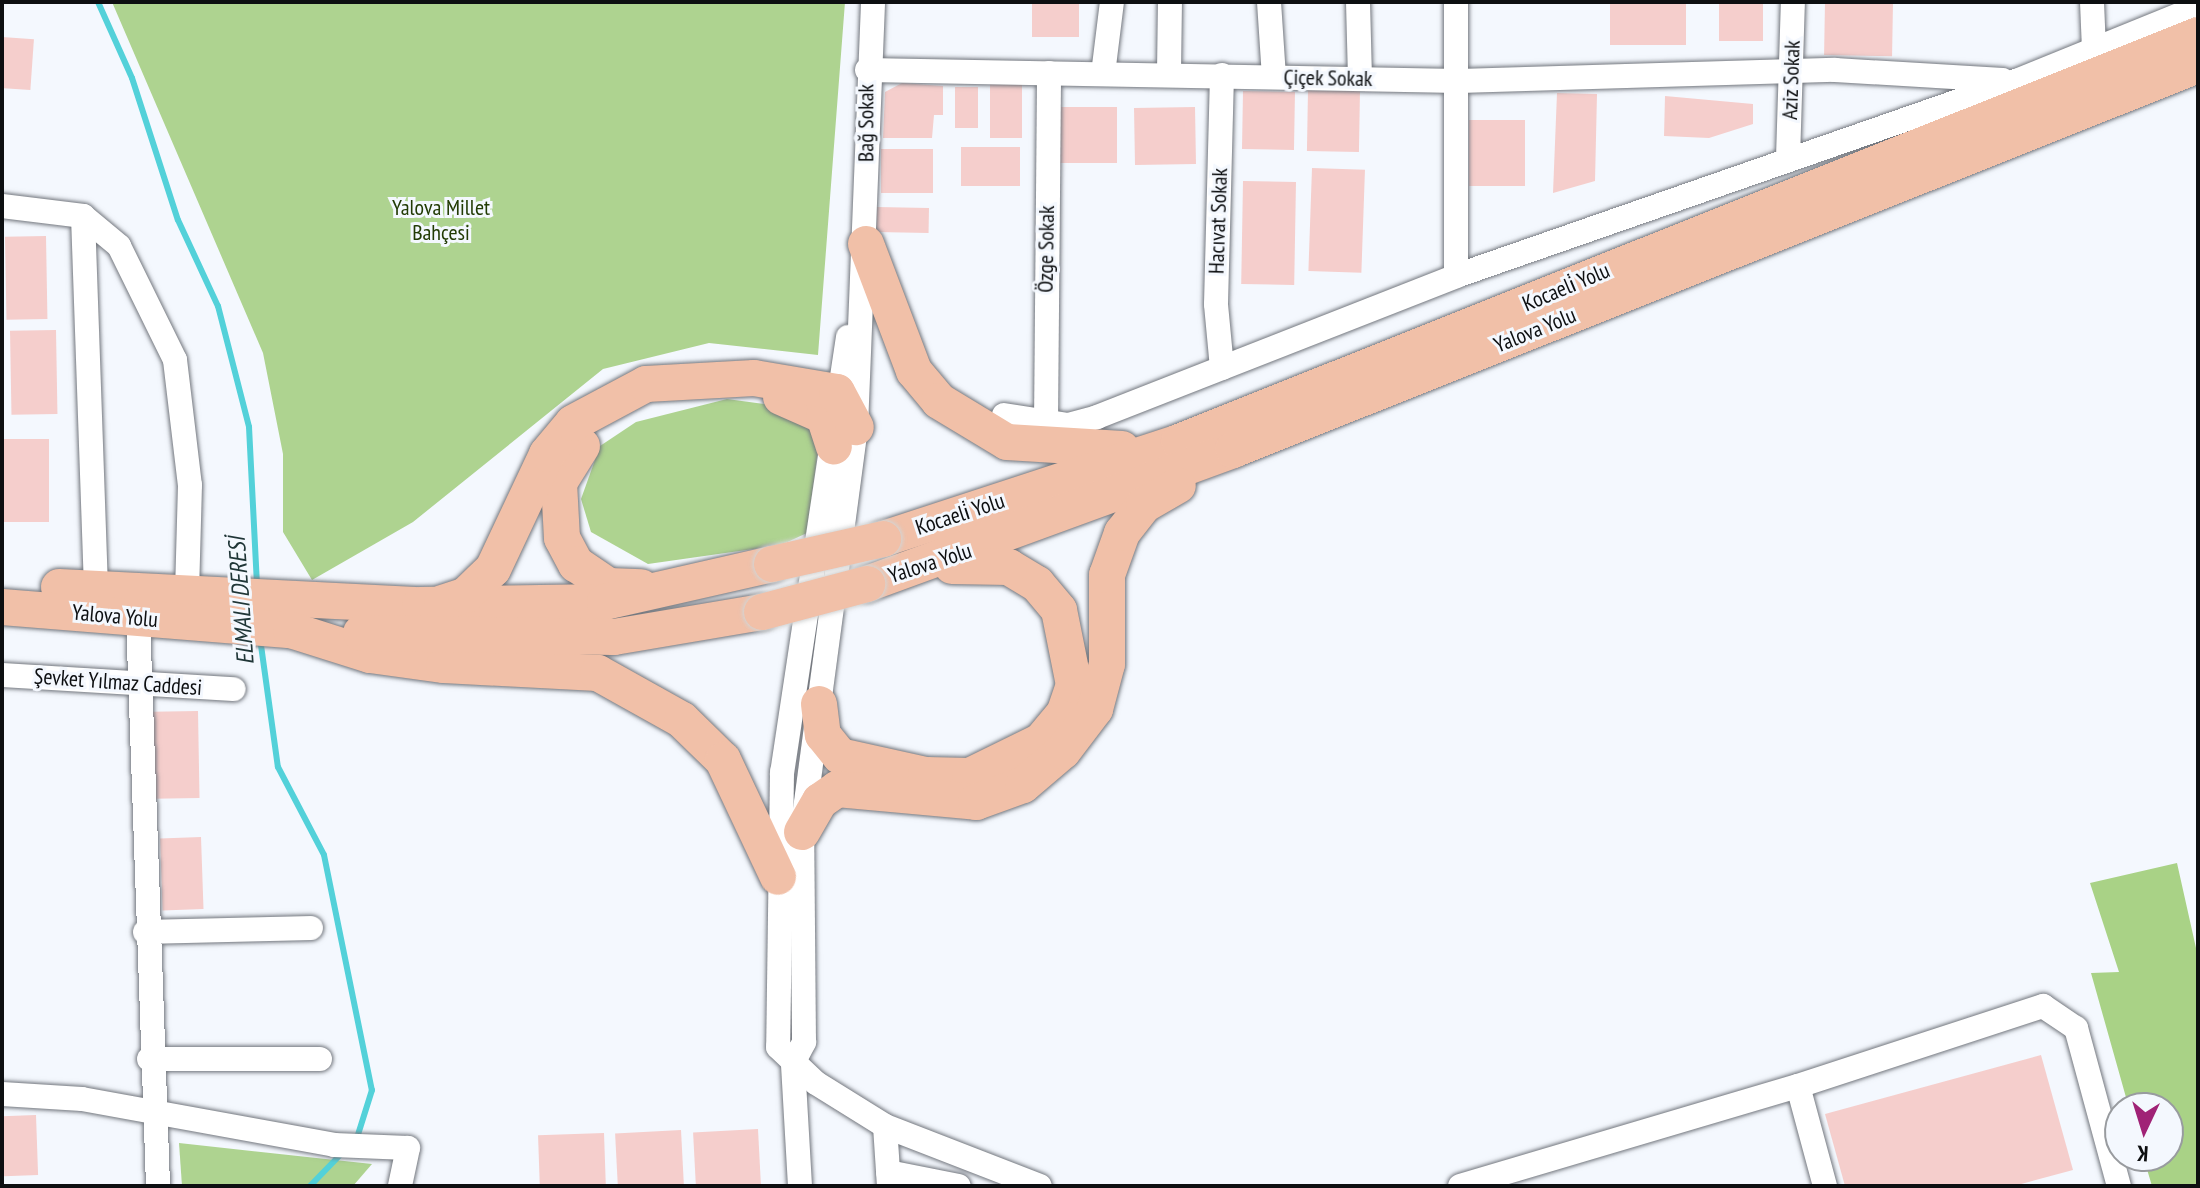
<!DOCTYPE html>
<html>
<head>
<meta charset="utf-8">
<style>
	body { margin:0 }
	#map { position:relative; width:2200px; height:1188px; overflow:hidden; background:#f4f8fe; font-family:"PT Sans Narrow",sans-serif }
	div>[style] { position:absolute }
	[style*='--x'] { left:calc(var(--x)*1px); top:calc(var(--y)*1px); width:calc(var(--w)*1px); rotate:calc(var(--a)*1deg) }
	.green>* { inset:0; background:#aed390 }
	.forest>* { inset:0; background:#a9d286 }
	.stream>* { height:6px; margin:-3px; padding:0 3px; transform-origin:3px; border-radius:3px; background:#53d1d9 }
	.building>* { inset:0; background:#f5cecc; transform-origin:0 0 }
	.roads { filter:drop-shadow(0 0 2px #73777e) drop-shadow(0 0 2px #73777e) }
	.minor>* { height:24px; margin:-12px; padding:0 12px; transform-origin:12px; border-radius:12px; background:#fff }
	.highway>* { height:36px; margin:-18px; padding:0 18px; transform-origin:18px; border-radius:18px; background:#f1c0a8 }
	.bridges { filter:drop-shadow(0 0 2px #d3d4d4) drop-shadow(0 0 2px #d3d4d4) }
	.highway-bridge>* { height:36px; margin:-18px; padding:0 18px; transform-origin:18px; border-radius:18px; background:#f1c0a8 }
	span { translate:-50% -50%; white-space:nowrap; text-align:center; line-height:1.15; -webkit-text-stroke:6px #f4f8fe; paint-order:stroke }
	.street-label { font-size:22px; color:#0d0f11 }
	.park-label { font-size:22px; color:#223b04 }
	.water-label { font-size:24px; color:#203637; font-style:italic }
	.frame { position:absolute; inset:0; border:4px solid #0d0f11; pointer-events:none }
	.north { position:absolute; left:2104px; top:1092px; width:80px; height:80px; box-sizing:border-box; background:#f4f8fe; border:2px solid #989b9f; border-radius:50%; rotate:184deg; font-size:22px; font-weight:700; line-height:32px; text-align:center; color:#0d0f11 }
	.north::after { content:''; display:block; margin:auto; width:28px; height:36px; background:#a02276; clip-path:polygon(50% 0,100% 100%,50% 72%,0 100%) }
</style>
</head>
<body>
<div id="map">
	<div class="green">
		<div style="clip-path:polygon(112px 2px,845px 2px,818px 355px,709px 343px,603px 369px,413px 522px,312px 580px,283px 532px,283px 454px,263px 353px)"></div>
		<div style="clip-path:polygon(727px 399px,785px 407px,820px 434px,807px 533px,781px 545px,648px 564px,591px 532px,581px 499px,600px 446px,636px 422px)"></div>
		<div style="clip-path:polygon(179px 1143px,372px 1164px,353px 1186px,182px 1186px)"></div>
	</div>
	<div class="forest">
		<div style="clip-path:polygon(2177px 863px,2198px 957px,2198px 1186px,2152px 1186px,2143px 1156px,2168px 1156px,2168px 1108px,2129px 1108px,2091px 973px,2119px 972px,2090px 883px)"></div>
	</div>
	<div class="stream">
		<div style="--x:98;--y:2;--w:83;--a:65.9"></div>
		<div style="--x:132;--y:78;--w:149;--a:72.1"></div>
		<div style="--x:178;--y:220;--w:95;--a:65.1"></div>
		<div style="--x:218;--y:306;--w:125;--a:75.6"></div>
		<div style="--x:249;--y:427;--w:160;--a:87.1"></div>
		<div style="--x:260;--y:638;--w:130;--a:82.1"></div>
		<div style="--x:278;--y:767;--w:99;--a:62.4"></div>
		<div style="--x:324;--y:855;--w:240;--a:78.5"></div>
		<div style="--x:372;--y:1090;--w:50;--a:107.4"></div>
		<div style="--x:310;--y:1186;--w:47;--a:-45.9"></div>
	</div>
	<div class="building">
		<div style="left:1032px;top:2px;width:47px;height:35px"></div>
		<div style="left:1610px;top:2px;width:76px;height:43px"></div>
		<div style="left:1719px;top:2px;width:44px;height:39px"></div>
		<div style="left:1825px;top:2px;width:68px;height:53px;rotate:1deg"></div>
		<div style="left:2px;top:37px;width:32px;height:51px;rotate:4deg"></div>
		<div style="clip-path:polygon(902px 83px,943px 86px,943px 115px,934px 115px,932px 138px,883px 138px,885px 92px)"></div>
		<div style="left:990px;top:83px;width:32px;height:55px"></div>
		<div style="left:955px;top:87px;width:23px;height:41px"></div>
		<div style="left:1308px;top:90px;width:52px;height:61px;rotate:1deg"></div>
		<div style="left:1243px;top:91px;width:52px;height:58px;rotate:1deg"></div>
		<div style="clip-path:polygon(1557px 93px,1597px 94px,1595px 181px,1553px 193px)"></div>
		<div style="clip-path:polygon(1665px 96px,1753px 104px,1753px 124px,1709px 138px,1664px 136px)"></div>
		<div style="left:1059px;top:107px;width:58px;height:56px"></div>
		<div style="left:1195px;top:107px;width:57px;height:61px;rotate:89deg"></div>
		<div style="left:1469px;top:120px;width:56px;height:66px"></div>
		<div style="left:961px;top:147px;width:59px;height:39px"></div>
		<div style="left:881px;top:149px;width:52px;height:44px"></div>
		<div style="left:1312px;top:168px;width:53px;height:103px;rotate:2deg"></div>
		<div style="left:1243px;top:181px;width:53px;height:103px;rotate:1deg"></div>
		<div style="left:877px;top:207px;width:52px;height:25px;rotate:1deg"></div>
		<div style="left:46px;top:236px;width:83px;height:41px;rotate:89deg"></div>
		<div style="left:56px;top:330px;width:84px;height:46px;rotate:89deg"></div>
		<div style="left:2px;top:439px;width:47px;height:83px"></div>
		<div style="left:198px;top:711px;width:87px;height:46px;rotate:89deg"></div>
		<div style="left:201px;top:837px;width:72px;height:41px;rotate:88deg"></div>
		<div style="clip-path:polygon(2041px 1055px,2073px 1170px,2014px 1186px,1845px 1186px,1825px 1114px)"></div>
		<div style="left:36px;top:1115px;width:60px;height:34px;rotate:88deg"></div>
		<div style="left:758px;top:1129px;width:57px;height:65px;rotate:87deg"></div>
		<div style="left:681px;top:1130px;width:56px;height:66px;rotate:87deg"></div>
		<div style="left:604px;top:1133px;width:53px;height:66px;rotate:88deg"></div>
	</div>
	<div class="roads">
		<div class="minor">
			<div style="--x:1269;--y:2;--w:75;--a:86.2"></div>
			<div style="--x:1358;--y:2;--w:77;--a:88.5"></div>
			<div style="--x:1456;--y:2;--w:274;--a:90"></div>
			<div style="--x:2092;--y:2;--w:47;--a:87.6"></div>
			<div style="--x:867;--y:70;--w:592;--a:1.06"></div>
			<div style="--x:1459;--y:81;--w:376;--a:-1.7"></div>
			<div style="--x:1835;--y:70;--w:168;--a:3.4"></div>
			<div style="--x:1169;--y:72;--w:70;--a:-89.2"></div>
			<div style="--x:1103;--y:74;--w:73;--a:-82.9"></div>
			<div style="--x:1788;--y:158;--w:156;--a:-88.2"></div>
			<div style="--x:2;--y:206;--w:82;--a:7"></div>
			<div style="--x:83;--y:216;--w:47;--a:39.8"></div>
			<div style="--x:119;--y:246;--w:127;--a:63.8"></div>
			<div style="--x:175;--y:360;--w:126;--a:83.2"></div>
			<div style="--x:190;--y:485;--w:109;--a:91.6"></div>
			<div style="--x:83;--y:216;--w:374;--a:88"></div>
			<div style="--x:848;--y:337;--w:440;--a:98.6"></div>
			<div style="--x:782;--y:772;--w:275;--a:90.8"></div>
			<div style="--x:778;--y:1047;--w:52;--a:43.5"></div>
			<div style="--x:816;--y:1083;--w:81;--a:31.9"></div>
			<div style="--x:885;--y:1126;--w:166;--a:21.2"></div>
			<div style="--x:1222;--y:368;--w:64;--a:-95.4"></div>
			<div style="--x:1216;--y:304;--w:229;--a:-88.5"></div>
			<div style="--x:1004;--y:415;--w:65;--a:8.9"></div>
			<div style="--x:1068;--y:425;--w:30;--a:-15"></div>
			<div style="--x:1097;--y:417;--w:386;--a:-21.4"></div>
			<div style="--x:1456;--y:276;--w:593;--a:-19.2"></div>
			<div style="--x:2016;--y:81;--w:196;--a:-22.1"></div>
			<div style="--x:1046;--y:424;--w:351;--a:-89.5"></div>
			<div style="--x:138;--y:618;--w:568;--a:87.98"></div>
			<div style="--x:2;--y:675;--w:232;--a:3.5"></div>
			<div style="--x:145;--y:932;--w:166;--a:-1.4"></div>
			<div style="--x:149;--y:1059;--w:171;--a:0"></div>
			<div style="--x:1798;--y:1086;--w:258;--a:-18.1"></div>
			<div style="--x:2043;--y:1006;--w:40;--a:34"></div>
			<div style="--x:2076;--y:1028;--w:164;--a:74.8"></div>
			<div style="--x:2;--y:1094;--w:80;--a:3.6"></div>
			<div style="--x:82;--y:1099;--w:256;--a:10.3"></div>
			<div style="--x:334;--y:1145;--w:74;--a:2.3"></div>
			<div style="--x:408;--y:1148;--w:39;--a:102"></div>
			<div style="--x:885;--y:1126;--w:60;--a:86.2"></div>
			<div style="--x:888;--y:1172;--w:72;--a:11.2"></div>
			<div style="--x:800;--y:1186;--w:123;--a:-93.3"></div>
			<div style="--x:793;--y:1063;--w:24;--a:-62"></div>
			<div style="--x:804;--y:1042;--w:210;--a:-90.5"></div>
			<div style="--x:802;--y:832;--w:409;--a:-82.4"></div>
			<div style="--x:856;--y:427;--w:425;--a:-87.7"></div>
			<div style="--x:1460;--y:1186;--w:352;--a:-16.5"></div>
			<div style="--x:1798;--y:1086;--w:104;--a:74.9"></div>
		</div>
		<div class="highway">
			<div style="--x:866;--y:244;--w:136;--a:69.3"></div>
			<div style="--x:914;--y:371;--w:39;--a:50"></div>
			<div style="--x:939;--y:401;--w:79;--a:31.1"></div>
			<div style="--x:1007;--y:442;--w:115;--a:3.5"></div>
			<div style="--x:781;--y:397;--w:47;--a:23.8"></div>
			<div style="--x:824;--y:416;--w:32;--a:72"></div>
			<div style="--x:582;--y:446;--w:44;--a:121.9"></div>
			<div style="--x:559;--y:483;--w:55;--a:86.9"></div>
			<div style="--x:562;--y:538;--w:30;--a:62"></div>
			<div style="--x:576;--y:564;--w:40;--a:34"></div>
			<div style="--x:609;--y:586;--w:32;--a:2"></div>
			<div style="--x:883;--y:539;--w:311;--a:-18.1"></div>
			<div style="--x:1179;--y:442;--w:1097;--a:-21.77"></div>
			<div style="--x:867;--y:584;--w:390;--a:-20.1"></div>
			<div style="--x:1233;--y:450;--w:1039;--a:-21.75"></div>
			<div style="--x:59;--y:587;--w:361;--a:2.9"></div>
			<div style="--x:420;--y:605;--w:185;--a:-0.9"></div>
			<div style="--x:605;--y:602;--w:171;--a:-12.8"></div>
			<div style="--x:442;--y:603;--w:25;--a:-18"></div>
			<div style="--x:466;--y:595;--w:37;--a:-44"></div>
			<div style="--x:493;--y:569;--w:127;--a:-64.8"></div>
			<div style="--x:547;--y:454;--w:40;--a:-50"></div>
			<div style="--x:573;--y:423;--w:83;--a:-28.1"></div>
			<div style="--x:646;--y:384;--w:108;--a:-3.2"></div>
			<div style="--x:754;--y:378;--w:84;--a:9.6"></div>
			<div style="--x:837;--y:392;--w:40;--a:62"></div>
			<div style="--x:2;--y:607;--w:290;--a:4.6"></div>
			<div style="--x:291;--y:630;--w:83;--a:17.6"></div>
			<div style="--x:370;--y:655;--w:75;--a:7.7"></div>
			<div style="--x:444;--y:665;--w:154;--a:3"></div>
			<div style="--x:598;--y:673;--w:96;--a:29.2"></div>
			<div style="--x:682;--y:720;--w:57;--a:44.3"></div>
			<div style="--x:723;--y:760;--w:129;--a:64.8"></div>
			<div style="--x:361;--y:633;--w:253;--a:0.9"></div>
			<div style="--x:614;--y:637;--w:150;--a:-9.6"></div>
			<div style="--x:819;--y:704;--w:31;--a:83"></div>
			<div style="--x:823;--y:735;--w:27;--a:51"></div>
			<div style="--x:840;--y:756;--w:88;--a:12.5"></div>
			<div style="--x:926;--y:775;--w:44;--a:1.3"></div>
			<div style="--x:970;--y:776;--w:79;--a:-26.2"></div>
			<div style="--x:1041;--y:741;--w:35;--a:-50"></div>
			<div style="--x:1064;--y:714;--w:31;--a:-71"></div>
			<div style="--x:1074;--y:685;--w:76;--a:-101.3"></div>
			<div style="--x:1059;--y:610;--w:34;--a:-130"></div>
			<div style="--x:1037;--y:584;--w:33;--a:-149"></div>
			<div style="--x:1009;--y:567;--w:57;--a:-179"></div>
			<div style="--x:802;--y:832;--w:36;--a:-60"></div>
			<div style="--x:820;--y:801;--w:21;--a:-35"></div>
			<div style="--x:837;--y:789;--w:140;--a:5.3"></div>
			<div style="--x:976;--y:802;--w:50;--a:-19.9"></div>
			<div style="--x:1023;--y:785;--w:52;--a:-40.4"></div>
			<div style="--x:1063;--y:751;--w:53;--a:-52.7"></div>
			<div style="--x:1095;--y:709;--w:47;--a:-75.1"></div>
			<div style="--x:1107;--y:664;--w:89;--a:-90"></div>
			<div style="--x:1107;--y:575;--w:45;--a:-70.3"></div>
			<div style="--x:1122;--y:533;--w:36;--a:-52"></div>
			<div style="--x:1144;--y:505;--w:39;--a:-30"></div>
		</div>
	</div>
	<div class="bridges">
		<div class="highway-bridge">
			<div style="--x:772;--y:564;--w:114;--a:-12.7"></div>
			<div style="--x:762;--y:612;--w:109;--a:-14.9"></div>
		</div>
	</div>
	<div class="street-label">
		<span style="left:1328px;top:78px;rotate:1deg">Çiçek Sokak</span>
		<span style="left:1791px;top:80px;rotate:-88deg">Aziz Sokak</span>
		<span style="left:866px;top:123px;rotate:-90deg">Bağ Sokak</span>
		<span style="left:1218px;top:221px;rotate:-88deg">Hacıvat Sokak</span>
		<span style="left:1046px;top:249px;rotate:-89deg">Özge Sokak</span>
		<span style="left:1566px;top:287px;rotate:-23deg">Kocaeli̇ Yolu</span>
		<span style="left:1535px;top:330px;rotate:-22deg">Yalova Yolu</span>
		<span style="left:960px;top:514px;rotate:-18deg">Kocaeli̇ Yolu</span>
		<span style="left:930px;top:563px;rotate:-18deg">Yalova Yolu</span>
		<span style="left:115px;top:616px;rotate:5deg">Yalova Yolu</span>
		<span style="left:118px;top:682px;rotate:4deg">Şevket Yılmaz Caddesi</span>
	</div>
	<div class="park-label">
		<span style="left:441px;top:220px">Yalova Millet<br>Bahçesi</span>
	</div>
	<div class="water-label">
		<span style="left:241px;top:601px;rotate:-94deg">ELMALI DERESİ</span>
	</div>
	<div class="frame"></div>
	<div class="north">K</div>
</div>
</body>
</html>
